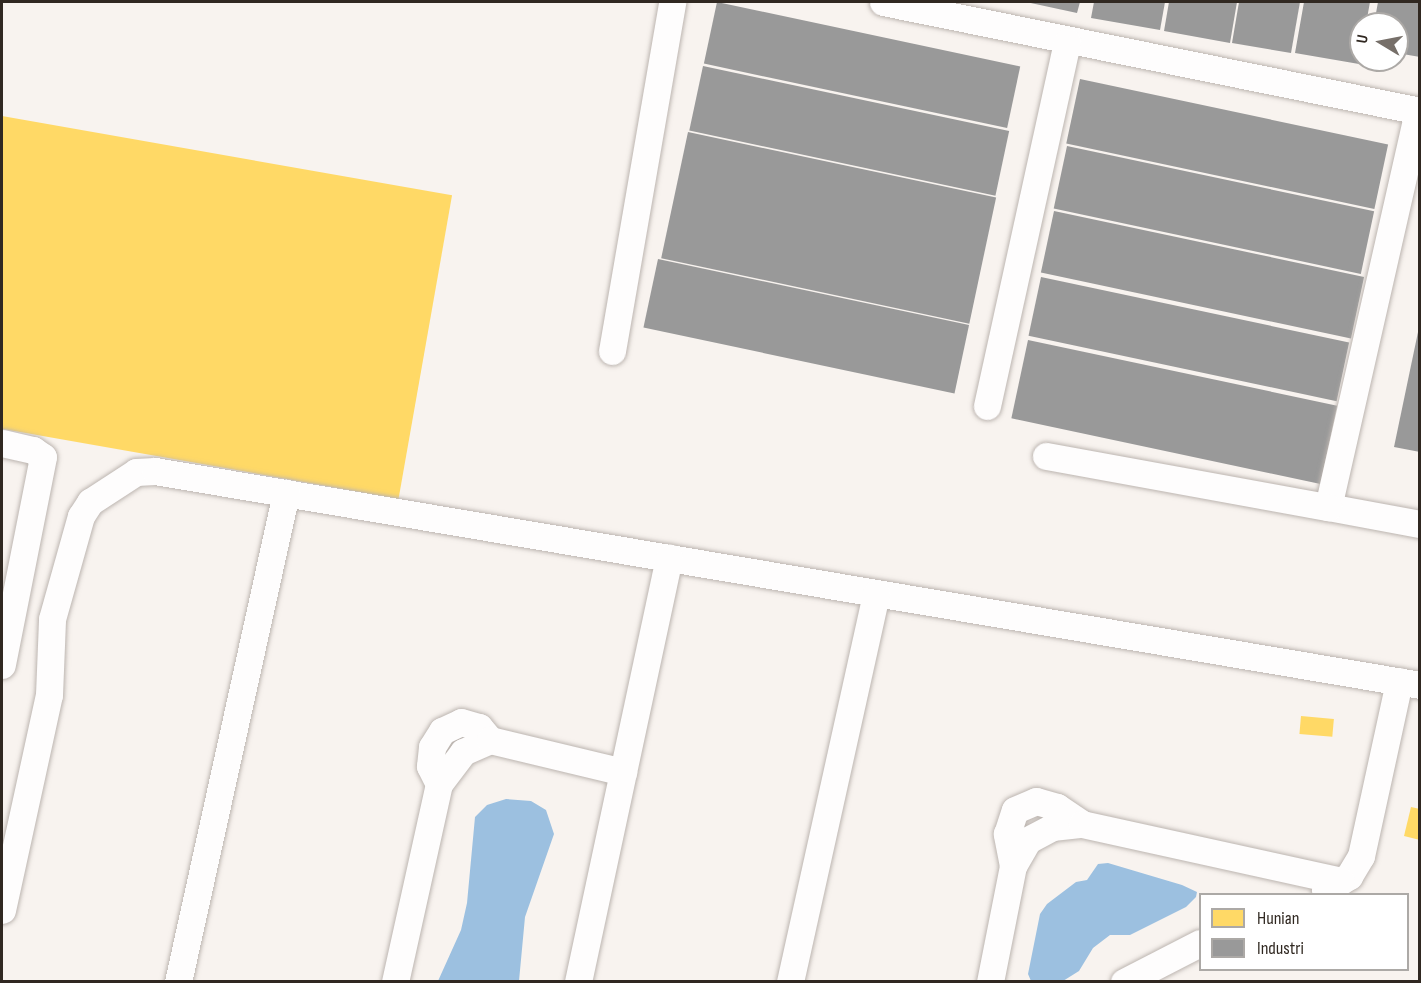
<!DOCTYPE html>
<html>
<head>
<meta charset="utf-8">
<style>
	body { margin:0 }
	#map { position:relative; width:1421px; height:983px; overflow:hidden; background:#f8f3ef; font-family:"Sofia Sans Condensed",sans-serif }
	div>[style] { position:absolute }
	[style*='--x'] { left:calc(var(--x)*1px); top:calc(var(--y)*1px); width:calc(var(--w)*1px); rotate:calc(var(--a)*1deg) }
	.water>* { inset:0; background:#9cc0e0 }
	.homes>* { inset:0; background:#ffd966; transform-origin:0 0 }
	.industry>* { inset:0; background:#999; transform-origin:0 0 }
	.roads { filter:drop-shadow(0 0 2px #bcb5b0) drop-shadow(0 0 2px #bcb5b0) }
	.minor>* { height:27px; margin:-13.5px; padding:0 13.5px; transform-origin:13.5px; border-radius:13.5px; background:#fefdfd }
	span { translate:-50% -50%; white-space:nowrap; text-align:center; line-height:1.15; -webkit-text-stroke:6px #fff; paint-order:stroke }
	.frame { position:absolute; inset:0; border:3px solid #302821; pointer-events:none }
	.legend { position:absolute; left:1199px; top:893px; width:210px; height:78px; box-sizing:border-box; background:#fff; border:2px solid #aca9a6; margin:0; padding:8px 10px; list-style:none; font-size:18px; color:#302821 }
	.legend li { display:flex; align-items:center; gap:12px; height:30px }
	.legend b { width:30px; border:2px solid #aca9a6 }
	.north { position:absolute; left:1349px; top:12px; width:60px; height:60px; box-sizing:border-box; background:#fff; border:2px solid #aca9a6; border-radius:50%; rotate:280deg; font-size:16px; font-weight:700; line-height:24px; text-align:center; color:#302821 }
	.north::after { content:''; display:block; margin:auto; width:21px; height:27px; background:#766f69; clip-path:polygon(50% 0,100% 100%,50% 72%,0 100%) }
</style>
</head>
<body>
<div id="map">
	<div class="water">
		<div style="clip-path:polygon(506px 799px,531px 801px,546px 810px,554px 834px,525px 917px,519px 981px,438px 981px,461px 930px,467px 903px,475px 817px,487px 805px)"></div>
		<div style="clip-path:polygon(1108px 863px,1182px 885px,1197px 892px,1196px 897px,1186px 907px,1130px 935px,1110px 935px,1093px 948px,1079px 971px,1063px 981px,1031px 981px,1028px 974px,1040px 914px,1047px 904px,1076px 882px,1087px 880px,1098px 864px)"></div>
	</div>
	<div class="homes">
		<div style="left:2px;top:116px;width:457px;height:308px;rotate:10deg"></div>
		<div style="left:1301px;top:716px;width:33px;height:18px;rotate:5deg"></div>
		<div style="clip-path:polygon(1411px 807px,1420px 809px,1420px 840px,1404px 836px)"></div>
	</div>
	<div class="industry">
		<div style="left:717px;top:2px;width:310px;height:63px;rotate:12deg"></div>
		<div style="clip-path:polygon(1026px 2px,1080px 2px,1077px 13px)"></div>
		<div style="clip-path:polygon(1094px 2px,1165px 2px,1160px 30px,1091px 18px)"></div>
		<div style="clip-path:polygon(1169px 2px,1237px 2px,1230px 43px,1164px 31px)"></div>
		<div style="clip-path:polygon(1239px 2px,1300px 2px,1291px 53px,1232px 43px)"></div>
		<div style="clip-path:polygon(1304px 2px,1370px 2px,1366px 24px,1361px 24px,1359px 64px,1295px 53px)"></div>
		<div style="clip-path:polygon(1378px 2px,1420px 2px,1420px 57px,1397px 53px,1397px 24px,1374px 24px)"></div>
		<div style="left:703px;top:66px;width:313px;height:66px;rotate:12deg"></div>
		<div style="left:1080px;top:79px;width:315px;height:66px;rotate:12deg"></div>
		<div style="left:688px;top:132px;width:315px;height:129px;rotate:12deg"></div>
		<div style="left:1067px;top:146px;width:314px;height:64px;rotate:12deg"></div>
		<div style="left:1054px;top:211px;width:317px;height:63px;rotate:12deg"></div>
		<div style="left:658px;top:259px;width:318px;height:70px;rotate:12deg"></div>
		<div style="left:1041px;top:277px;width:315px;height:60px;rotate:12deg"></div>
		<div style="clip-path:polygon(1418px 332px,1420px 332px,1420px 452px,1394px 447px)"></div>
		<div style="left:1028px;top:340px;width:316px;height:80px;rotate:12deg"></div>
	</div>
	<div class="roads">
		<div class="minor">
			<div style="--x:883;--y:2;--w:548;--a:11.47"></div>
			<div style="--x:1418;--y:111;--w:406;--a:102.8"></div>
			<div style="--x:1328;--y:507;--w:94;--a:10.5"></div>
			<div style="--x:612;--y:351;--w:354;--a:-80.2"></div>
			<div style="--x:987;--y:406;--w:373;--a:-77.6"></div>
			<div style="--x:2;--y:443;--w:32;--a:13"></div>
			<div style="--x:33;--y:450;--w:12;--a:35"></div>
			<div style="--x:43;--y:457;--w:212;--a:101.2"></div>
			<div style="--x:1046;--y:456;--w:287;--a:10.3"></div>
			<div style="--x:439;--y:784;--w:20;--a:-117"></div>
			<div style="--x:430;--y:766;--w:19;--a:-84"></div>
			<div style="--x:432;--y:747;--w:19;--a:-58"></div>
			<div style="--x:442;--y:731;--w:21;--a:-25"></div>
			<div style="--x:461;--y:722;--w:19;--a:16"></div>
			<div style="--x:479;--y:727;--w:17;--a:50"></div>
			<div style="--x:1013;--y:866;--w:33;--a:-101"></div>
			<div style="--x:1007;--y:834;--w:25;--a:-72"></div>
			<div style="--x:1015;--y:810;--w:23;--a:-23"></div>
			<div style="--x:1036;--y:801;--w:22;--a:16"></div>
			<div style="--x:1057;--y:807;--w:30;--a:34"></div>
			<div style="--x:1325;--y:890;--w:28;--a:-30"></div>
			<div style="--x:1349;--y:876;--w:23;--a:-59"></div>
			<div style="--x:1361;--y:856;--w:179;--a:-77.7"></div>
			<div style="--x:2;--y:910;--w:220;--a:-77.7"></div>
			<div style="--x:49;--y:695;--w:76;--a:-87.7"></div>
			<div style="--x:52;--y:619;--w:107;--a:-74.3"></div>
			<div style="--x:81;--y:516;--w:17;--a:-57"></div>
			<div style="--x:90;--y:502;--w:55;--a:-33.1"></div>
			<div style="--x:136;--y:472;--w:19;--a:-3"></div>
			<div style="--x:155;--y:471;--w:1283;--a:9.6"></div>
			<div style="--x:178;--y:982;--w:501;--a:-77.55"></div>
			<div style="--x:395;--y:982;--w:203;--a:-77.5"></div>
			<div style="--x:439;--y:784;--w:40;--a:-53"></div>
			<div style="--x:463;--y:752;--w:30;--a:-24"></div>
			<div style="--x:490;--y:740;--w:137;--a:13.5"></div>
			<div style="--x:578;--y:982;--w:434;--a:-77.9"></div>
			<div style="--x:790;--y:982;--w:398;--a:-77.5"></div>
			<div style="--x:990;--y:982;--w:118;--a:-78.8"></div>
			<div style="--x:1013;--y:866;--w:30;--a:-60"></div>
			<div style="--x:1028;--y:840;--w:27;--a:-28"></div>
			<div style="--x:1052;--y:827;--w:30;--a:-6"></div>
			<div style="--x:1082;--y:824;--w:265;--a:12.4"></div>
			<div style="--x:1124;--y:982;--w:85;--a:-27.2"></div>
		</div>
	</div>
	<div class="frame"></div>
	<ul class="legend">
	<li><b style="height:16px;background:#ffd966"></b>Hunian</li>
	<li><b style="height:16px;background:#999"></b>Industri</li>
	</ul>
	<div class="north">U</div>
</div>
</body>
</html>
